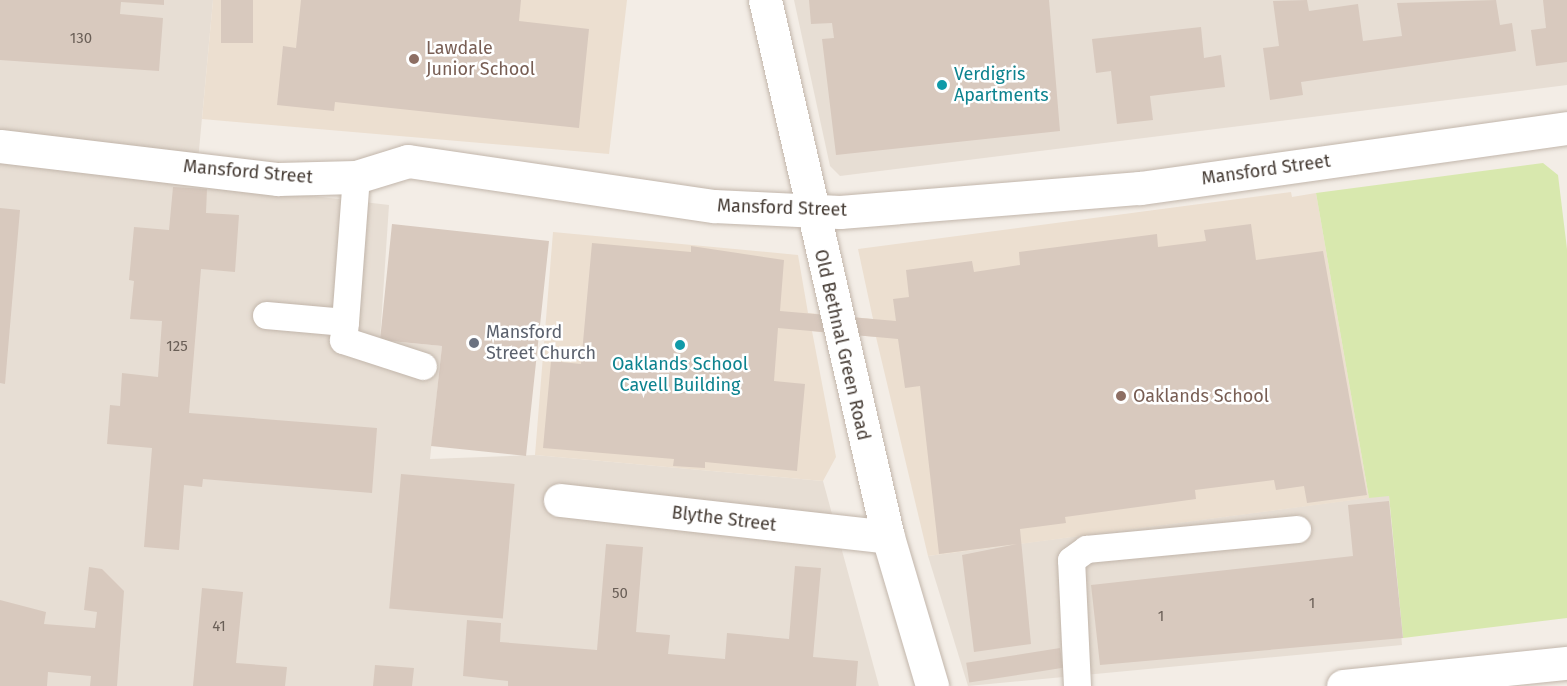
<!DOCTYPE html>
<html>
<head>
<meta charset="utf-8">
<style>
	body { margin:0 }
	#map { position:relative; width:1567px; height:686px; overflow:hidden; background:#f3ede6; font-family:"Fira Sans",sans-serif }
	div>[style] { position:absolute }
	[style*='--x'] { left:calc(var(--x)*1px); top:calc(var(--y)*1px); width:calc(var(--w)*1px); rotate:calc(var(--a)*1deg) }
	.residential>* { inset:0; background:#e7ded4 }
	.education>* { inset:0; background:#ecdfd0 }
	.green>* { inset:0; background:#d8e8ae }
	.building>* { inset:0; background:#d8c9be; transform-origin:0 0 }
	.roads { filter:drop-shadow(0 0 2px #c2b6ab) drop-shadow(0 0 2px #c2b6ab) }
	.service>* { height:27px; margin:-13.5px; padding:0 13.5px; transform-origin:13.5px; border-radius:13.5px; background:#fff }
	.minor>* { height:33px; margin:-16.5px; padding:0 16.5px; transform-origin:16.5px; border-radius:16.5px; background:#fff }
	.dots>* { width:16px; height:16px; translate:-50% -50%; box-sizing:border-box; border:3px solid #fff; border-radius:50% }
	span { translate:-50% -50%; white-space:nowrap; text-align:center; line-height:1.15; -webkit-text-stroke:5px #fff; paint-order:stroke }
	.number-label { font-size:15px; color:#6a5f57 }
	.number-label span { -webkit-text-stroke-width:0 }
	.education-label { font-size:18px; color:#785e54 }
	.left { translate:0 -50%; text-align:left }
	.culture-label { font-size:18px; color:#0d838f }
	.street-label { font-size:18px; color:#463c35 }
	.worship-label { font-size:18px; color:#5b616d }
</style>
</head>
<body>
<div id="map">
	<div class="residential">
		<div style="clip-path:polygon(0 0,213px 0,196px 182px,389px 205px,380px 340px,442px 346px,430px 459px,535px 455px,823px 481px,879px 686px,0 686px)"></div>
		<div style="clip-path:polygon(794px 0,1567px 0,1567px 85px,840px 176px,830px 166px)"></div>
		<div style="clip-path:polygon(1389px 495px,1402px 645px,968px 686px,928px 556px)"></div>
	</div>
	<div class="education">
		<div style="clip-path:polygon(213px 0,627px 0,609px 154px,202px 119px)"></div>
		<div style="clip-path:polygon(1291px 192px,1292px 197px,1316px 193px,1369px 498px,928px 556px,876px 337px,812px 331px,836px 457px,823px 481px,535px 455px,553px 232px,798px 255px,808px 313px,873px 319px,858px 249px)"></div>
	</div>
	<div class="green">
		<div style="clip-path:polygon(1543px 163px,1558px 175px,1567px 249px,1567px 618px,1403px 638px,1389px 496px,1369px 498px,1316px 193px)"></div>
	</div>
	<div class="building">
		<div style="clip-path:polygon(0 0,164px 0,164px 5px,121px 2px,120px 14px,163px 18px,159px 71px,0 60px)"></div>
		<div style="left:221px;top:0;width:32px;height:43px"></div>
		<div style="clip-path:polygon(301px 0,521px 0,519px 21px,589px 29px,579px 128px,335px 102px,334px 111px,277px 105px,283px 46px,296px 48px)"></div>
		<div style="clip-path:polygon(809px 0,1049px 0,1060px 131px,836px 155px,822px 39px,834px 38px,832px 23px,811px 24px)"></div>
		<div style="clip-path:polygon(1307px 0,1309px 11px,1358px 4px,1363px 41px,1402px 36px,1397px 3px,1496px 0,1500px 25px,1512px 23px,1516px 51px,1301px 82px,1303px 95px,1270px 100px,1263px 48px,1279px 46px,1273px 1px)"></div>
		<div style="clip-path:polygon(1543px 0,1567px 0,1567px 62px,1536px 66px,1531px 30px,1546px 28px)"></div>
		<div style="clip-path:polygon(1201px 27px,1204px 58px,1221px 55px,1225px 87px,1150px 96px,1153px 120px,1117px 124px,1111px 71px,1096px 73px,1092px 39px)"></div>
		<div style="clip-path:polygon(173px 187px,207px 189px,206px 213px,239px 215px,235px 272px,201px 269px,189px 413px,377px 428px,372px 493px,203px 479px,202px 487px,184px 485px,179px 550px,144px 547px,152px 448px,107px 444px,110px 405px,120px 406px,122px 373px,158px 377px,162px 321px,130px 319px,134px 281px,129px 280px,134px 227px,169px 230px)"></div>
		<div style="clip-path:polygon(0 208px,20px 210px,5px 384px,0 383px)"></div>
		<div style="clip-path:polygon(392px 224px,549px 241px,526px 456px,431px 446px,442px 346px,380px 340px)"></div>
		<div style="clip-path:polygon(1251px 224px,1256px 260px,1323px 251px,1367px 495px,1307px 503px,1304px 486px,1276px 490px,1274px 480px,1195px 490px,1196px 499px,1065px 517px,1066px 523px,1020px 529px,1031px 644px,974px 652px,962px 555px,1017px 544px,939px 554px,920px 386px,905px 388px,898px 339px,778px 328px,774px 381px,805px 384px,797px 471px,705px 462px,705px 468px,673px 466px,674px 459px,543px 448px,551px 361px,581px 364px,592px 243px,691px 252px,691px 246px,784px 260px,780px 311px,896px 321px,893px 299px,909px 297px,906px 270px,972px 261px,974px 272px,1020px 265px,1019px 252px,1157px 234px,1158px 247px,1206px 241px,1204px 230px)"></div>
		<div style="left:401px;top:474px;width:114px;height:135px;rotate:5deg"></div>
		<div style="clip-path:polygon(1389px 501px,1403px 638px,1100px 665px,1091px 585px,1353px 556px,1348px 505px)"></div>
		<div style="clip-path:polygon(606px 544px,643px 547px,636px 632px,670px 635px,668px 654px,725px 659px,727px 633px,789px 639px,795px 566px,821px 568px,813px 657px,858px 661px,856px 686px,508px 686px,508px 681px,463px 676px,467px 620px,501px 623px,500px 642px,597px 650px)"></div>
		<div style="clip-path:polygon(89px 567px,102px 569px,124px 591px,117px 686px,90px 686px,91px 676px,48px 672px,47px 686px,0 686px,0 600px,46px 612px,44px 624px,95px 628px,97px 612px,84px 610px)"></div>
		<div style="clip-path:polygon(202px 588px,243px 592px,236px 663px,287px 667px,285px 686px,193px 686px)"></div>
		<div style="left:1060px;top:648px;width:20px;height:95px;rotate:81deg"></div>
		<div style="clip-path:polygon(375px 665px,414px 668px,412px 686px,373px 686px)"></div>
	</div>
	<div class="roads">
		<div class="service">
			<div style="--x:266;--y:315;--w:79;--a:5.1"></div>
			<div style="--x:345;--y:322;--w:145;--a:-85.7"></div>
			<div style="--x:345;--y:322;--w:18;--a:96"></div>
			<div style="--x:343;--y:340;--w:84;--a:18"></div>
			<div style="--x:1077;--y:686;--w:126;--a:-92.7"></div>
			<div style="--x:1071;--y:560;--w:19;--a:-36"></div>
			<div style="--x:1086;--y:549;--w:212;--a:-5.4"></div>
		</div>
		<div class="minor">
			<div style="--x:765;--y:0;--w:551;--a:77.1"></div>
			<div style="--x:888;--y:537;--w:155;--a:73.5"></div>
			<div style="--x:0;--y:146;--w:280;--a:6.8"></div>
			<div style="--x:278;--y:179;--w:78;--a:-1.5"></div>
			<div style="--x:356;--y:177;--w:54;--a:-17.1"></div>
			<div style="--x:408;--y:161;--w:309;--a:8.4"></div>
			<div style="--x:714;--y:206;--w:126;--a:2.7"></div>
			<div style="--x:840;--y:212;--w:301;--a:-4.6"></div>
			<div style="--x:1140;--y:188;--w:431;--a:-8"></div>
			<div style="--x:560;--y:500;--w:330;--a:6.4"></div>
			<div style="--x:1343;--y:686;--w:225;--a:-5.9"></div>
		</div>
	</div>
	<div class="dots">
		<div style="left:414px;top:59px;background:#8d6e63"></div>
		<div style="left:942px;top:85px;background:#0f9aa8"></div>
		<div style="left:474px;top:343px;background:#6b7280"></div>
		<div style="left:680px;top:345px;background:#0f9aa8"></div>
		<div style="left:1121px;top:396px;background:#8d6e63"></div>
	</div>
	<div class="number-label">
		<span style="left:81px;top:39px">130</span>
		<span style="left:177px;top:347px">125</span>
		<span style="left:620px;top:594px">50</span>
		<span style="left:1312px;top:604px">1</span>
		<span style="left:1161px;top:617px">1</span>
		<span style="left:219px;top:627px">41</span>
	</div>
	<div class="education-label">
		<span class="left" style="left:426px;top:59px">Lawdale<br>Junior School</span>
		<span class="left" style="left:1133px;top:396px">Oaklands School</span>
	</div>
	<div class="culture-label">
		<span class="left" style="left:954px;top:85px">Verdigris<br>Apartments</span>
		<span style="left:680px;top:375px">Oaklands School<br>Cavell Building</span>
	</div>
	<div class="street-label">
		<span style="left:1266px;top:170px;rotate:-8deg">Mansford Street</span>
		<span style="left:248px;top:172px;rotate:5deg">Mansford Street</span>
		<span style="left:782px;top:208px;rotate:2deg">Mansford Street</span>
		<span style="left:842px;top:345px;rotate:77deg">Old Bethnal Green Road</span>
		<span style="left:724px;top:519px;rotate:7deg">Blythe Street</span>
	</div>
	<div class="worship-label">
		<span class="left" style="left:486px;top:343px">Mansford<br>Street Church</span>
	</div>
</div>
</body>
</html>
